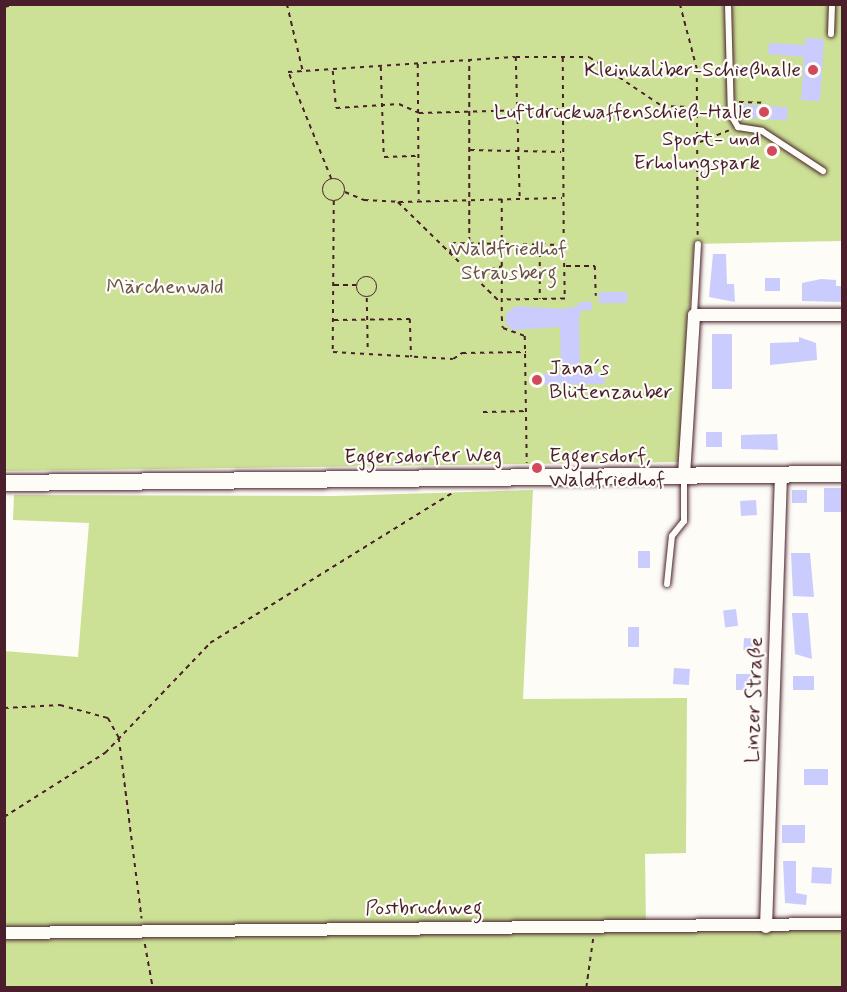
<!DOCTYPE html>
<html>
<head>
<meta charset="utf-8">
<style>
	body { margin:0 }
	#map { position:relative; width:847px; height:992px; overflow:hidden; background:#fdfcf7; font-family:Mynerve,sans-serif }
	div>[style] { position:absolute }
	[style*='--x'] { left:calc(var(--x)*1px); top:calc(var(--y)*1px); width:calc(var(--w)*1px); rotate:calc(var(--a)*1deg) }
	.green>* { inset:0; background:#cce196 }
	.building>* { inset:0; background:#cbccfe; transform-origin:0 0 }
	.path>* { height:1.5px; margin-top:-0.75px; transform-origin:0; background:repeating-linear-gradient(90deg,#4a1f2b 0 4.5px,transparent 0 9px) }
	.path>.ring { margin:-0.75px; padding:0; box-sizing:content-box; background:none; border:1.5px solid #4a1f2b; border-radius:50% }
	.roads { filter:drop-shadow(0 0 2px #4a1f2b) drop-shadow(0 0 2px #4a1f2b) }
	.lane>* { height:6px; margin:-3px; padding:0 3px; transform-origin:3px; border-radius:3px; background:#fdfcf7 }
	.street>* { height:12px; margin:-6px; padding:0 6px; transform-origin:6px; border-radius:6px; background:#fdfcf7 }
	.secondary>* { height:16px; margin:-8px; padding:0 8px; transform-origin:8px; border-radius:8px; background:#fdfcf7 }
	.dots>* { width:16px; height:16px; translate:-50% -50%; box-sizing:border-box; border:3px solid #fdfcf7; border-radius:50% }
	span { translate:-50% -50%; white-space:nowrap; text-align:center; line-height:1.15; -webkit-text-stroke:4.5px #fdfcf7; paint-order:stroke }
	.poi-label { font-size:21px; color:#4a1f2b }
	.right { translate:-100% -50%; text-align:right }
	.left { translate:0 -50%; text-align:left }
	.park-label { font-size:21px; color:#6a5046 }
	.street-label { font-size:21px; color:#4a1f2b }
	.frame { position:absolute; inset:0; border:6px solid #4a1f2b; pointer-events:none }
</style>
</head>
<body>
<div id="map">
	<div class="green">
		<div style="clip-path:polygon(4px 5px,842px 5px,842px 241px,694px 244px,679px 462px,5px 471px)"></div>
		<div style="clip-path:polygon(533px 490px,523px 699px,687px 698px,686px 853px,645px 854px,646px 930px,842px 927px,842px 987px,5px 987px,4px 651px,78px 657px,89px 523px,13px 520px,14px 495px,335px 496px)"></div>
	</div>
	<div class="building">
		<div style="clip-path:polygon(805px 38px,824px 39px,820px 101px,801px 100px,804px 57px,768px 54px,769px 43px,805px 45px)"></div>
		<div style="left:739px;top:104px;width:49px;height:13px;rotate:4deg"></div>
		<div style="clip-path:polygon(713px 254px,726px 254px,727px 284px,734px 284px,735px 302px,709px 297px)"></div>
		<div style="left:765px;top:278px;width:15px;height:13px"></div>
		<div style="clip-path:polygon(821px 279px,836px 280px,836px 286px,843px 286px,843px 302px,802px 301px,802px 283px)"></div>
		<div style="left:599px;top:292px;width:28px;height:11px"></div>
		<div style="clip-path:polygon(579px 302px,592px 302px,592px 310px,582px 310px,579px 318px,580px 373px,605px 373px,605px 384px,535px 385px,535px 374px,561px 374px,560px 327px,513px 330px,506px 324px,506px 313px,517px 306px,561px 309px,578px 306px)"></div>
		<div style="left:712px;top:334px;width:20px;height:55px"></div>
		<div style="clip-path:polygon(799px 337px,816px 343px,817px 360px,770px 365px,770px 343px,799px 342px)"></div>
		<div style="left:706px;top:432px;width:16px;height:15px"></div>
		<div style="clip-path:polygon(777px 434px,778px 450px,741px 449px,741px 435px)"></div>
		<div style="left:824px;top:488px;width:19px;height:24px"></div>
		<div style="left:792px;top:490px;width:15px;height:13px"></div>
		<div style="left:756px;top:500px;width:15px;height:16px;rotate:86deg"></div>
		<div style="left:638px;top:551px;width:12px;height:17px"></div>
		<div style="clip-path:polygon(791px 553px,810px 553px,814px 597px,793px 596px)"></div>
		<div style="left:736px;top:609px;width:17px;height:13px;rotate:83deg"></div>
		<div style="clip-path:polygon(792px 613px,808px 613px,812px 659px,795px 654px)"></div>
		<div style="left:628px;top:627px;width:11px;height:20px"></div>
		<div style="left:744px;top:638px;width:17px;height:12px;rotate:3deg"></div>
		<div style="left:674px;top:668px;width:16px;height:16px;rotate:4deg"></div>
		<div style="left:736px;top:674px;width:16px;height:16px"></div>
		<div style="left:793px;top:676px;width:21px;height:14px"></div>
		<div style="left:804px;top:769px;width:24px;height:16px"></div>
		<div style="left:782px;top:825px;width:23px;height:18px"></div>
		<div style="clip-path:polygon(783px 861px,796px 861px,796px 893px,807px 895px,806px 905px,785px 903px)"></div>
		<div style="left:812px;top:867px;width:20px;height:16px;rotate:3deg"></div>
	</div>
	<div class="path">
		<div style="--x:287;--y:4;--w:69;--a:76.6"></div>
		<div style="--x:680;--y:4;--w:67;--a:75.3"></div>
		<div style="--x:697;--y:69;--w:166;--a:89.7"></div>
		<div style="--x:4;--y:7;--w:13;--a:-13"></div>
		<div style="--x:516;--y:57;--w:142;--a:88.4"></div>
		<div style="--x:563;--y:58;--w:187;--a:89.7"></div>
		<div style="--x:418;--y:64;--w:136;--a:89.6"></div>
		<div style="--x:381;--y:67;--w:90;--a:88.1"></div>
		<div style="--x:384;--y:157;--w:35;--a:-2"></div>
		<div style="--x:333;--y:71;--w:37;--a:85"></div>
		<div style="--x:336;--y:108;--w:63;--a:-3.6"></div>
		<div style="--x:399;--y:104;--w:22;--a:24"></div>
		<div style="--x:419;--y:113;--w:143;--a:-1.6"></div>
		<div style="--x:739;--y:102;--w:25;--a:2"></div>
		<div style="--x:700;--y:142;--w:31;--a:-22"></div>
		<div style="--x:470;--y:150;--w:91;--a:1.3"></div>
		<div style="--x:331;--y:179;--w:115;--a:-111.9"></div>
		<div style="--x:288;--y:72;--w:228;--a:-3.8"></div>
		<div style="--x:516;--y:57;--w:73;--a:0"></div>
		<div style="--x:589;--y:57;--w:88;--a:33.9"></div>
		<div style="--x:662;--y:106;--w:36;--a:2"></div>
		<div class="ring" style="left:323px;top:179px;width:20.5px;height:20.5px"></div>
		<div style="--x:345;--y:192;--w:21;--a:23"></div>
		<div style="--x:364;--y:200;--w:34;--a:3"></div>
		<div style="--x:398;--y:202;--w:144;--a:44.4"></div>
		<div style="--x:502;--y:199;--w:118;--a:90"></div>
		<div style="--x:502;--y:317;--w:11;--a:85"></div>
		<div style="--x:503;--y:328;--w:23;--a:20"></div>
		<div style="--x:525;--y:336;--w:127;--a:89.1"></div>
		<div style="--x:334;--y:201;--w:151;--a:90.4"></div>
		<div style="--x:333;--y:352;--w:120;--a:3.3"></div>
		<div style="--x:453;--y:359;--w:11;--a:-34"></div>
		<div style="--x:462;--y:353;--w:64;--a:-0.9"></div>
		<div style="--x:399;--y:202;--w:163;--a:-1.4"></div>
		<div style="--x:469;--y:242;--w:181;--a:-90"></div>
		<div style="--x:540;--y:244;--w:55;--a:90"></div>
		<div style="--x:450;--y:254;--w:11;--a:-85"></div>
		<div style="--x:451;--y:243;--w:113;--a:1"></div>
		<div style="--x:564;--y:245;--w:54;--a:88.9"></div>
		<div style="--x:565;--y:299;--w:61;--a:179.1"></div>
		<div style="--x:566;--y:266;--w:29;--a:0"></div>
		<div style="--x:595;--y:266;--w:30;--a:88"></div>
		<div style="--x:473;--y:274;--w:30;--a:-15"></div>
		<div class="ring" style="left:357px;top:277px;width:18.5px;height:18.5px"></div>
		<div style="--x:334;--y:285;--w:22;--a:0"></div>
		<div style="--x:367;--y:298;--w:54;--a:88.9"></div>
		<div style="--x:334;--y:320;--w:76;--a:-0.8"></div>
		<div style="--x:410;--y:319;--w:38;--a:88"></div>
		<div style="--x:483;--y:412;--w:43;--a:-1.3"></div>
		<div style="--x:4;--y:708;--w:56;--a:-3.1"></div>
		<div style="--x:60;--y:705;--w:50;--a:15.2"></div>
		<div style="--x:108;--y:718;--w:23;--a:61"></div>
		<div style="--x:119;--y:738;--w:182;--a:82.8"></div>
		<div style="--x:4;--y:817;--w:120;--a:-32.4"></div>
		<div style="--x:105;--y:753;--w:152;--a:-46.3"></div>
		<div style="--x:210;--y:643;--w:285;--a:-31.8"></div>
		<div style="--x:145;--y:944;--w:45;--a:79.7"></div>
		<div style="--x:586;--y:988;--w:50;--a:-82"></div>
	</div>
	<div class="roads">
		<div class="lane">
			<div style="--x:728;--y:4;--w:111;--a:88.5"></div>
			<div style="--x:731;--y:115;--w:14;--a:60"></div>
			<div style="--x:738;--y:127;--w:24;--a:9"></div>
			<div style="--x:762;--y:131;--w:73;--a:33.3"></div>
			<div style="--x:831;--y:34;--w:30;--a:-88"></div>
			<div style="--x:694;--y:315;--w:71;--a:-86.8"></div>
			<div style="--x:667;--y:584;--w:48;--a:-84.1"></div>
			<div style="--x:672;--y:536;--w:19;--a:-51"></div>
			<div style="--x:684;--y:521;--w:44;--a:-90"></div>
		</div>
		<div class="street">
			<div style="--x:684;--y:475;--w:160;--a:-86.4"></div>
			<div style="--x:694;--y:315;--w:148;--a:0"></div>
			<div style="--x:766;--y:927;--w:453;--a:-88.1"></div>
			<div style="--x:4;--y:933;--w:838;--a:-0.62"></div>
		</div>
		<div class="secondary">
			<div style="--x:4;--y:483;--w:838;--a:-0.62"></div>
		</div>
	</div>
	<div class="dots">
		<div style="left:813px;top:70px;background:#d1495b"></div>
		<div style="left:764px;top:112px;background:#d1495b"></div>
		<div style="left:772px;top:151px;background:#d1495b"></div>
		<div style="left:537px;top:380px;background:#d1495b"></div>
		<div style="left:537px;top:468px;background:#d1495b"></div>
	</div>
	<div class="poi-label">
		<span class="right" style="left:801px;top:70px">Kleinkaliber-Schießhalle</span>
		<span class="right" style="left:752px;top:112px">Luftdruckwaffenschieß-Halle</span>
		<span class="right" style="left:760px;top:151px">Sport- und<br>Erholungspark</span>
		<span class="left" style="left:549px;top:380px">Jana´s<br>Blütenzauber</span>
		<span class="left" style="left:549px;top:468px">Eggersdorf,<br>Waldfriedhof</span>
	</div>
	<div class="park-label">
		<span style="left:509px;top:261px">Waldfriedhof<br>Strausberg</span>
		<span style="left:165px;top:287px">Märchenwald</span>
	</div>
	<div class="street-label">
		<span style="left:423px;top:456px;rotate:-1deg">Eggersdorfer Weg</span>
		<span style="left:754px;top:700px;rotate:-88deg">Linzer Straße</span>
		<span style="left:424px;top:908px">Postbruchweg</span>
	</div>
	<div class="frame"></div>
</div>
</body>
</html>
